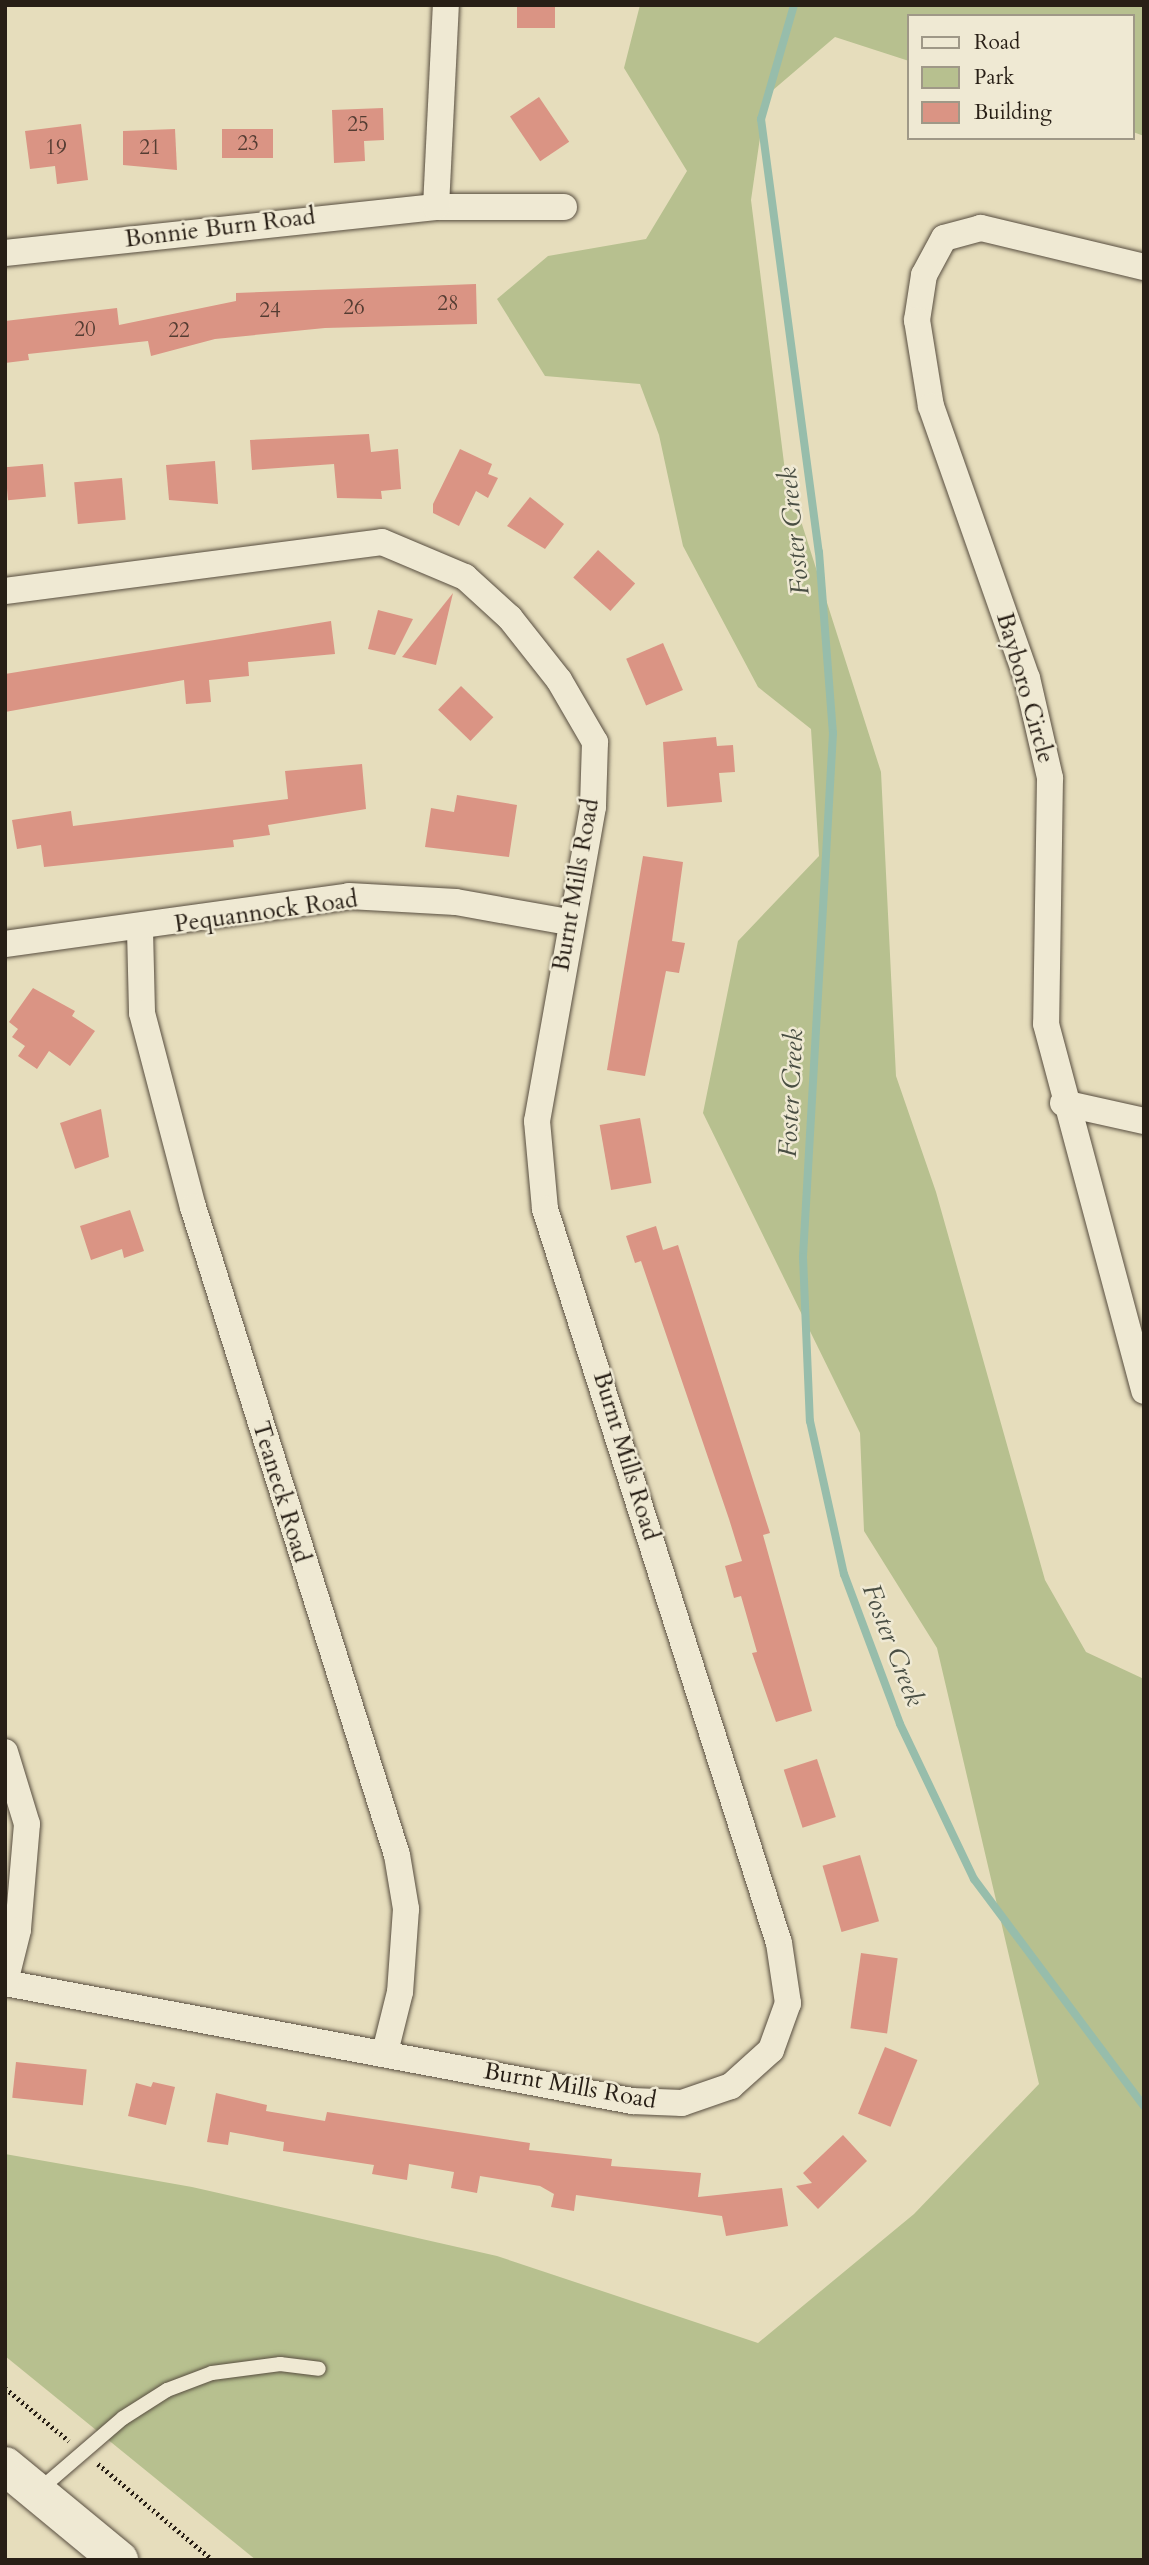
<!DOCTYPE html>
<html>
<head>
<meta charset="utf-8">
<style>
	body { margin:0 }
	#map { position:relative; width:1149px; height:2565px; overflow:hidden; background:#e6ddbc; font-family:Cardo,serif }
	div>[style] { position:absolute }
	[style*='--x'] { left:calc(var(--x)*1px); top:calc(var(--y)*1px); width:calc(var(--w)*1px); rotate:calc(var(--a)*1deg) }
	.green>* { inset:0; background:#b7c08f }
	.stream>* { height:8px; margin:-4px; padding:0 4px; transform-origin:4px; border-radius:4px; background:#97bdab }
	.building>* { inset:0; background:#da9484; transform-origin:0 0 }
	.path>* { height:4.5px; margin-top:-2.25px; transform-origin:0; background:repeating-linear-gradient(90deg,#281f16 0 2px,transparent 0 5.5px) }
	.roads { filter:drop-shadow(0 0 2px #584e40) drop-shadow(0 0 2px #584e40) }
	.lane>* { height:14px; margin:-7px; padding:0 7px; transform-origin:7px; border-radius:7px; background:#efe9d3 }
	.street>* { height:26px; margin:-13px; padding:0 13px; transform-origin:13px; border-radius:13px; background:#efe9d3 }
	.secondary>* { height:38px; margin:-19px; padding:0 19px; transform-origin:19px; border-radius:19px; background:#efe9d3 }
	span { translate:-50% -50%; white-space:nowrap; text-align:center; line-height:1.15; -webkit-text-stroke:5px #efe9d3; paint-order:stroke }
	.number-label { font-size:21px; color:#543c32 }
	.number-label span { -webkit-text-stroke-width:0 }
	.street-label { font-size:24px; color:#281f16 }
	.water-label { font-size:26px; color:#494e43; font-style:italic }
	.frame { position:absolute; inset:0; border:7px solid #281f16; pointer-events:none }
	.legend { position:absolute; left:907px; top:14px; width:228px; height:126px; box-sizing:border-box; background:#efe9d3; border:2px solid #9f9887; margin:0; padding:9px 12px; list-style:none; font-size:21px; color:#281f16 }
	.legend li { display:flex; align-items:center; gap:14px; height:35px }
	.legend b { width:35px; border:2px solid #9f9887 }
</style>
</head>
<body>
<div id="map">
	<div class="green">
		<div style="clip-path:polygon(640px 5px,1144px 5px,1144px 136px,1133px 132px,1133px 16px,909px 16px,909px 61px,835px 37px,766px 96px,751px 200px,785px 471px,881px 772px,896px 1076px,936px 1192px,1045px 1580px,1086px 1652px,1144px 1679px,1144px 2560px,256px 2560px,5px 2356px,5px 2154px,192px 2187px,497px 2256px,758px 2343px,914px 2214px,1039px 2084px,937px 1648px,864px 1531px,860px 1433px,703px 1113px,738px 941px,819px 856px,811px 729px,758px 687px,683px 546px,659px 435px,640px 384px,545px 376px,497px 299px,548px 256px,646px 239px,687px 171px,624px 68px)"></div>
	</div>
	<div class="stream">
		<div style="--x:794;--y:5;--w:119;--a:106.1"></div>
		<div style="--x:761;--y:119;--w:437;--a:82.4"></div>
		<div style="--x:819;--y:552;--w:182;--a:85.6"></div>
		<div style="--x:833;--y:733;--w:525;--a:93.28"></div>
		<div style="--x:803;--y:1257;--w:164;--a:87.6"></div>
		<div style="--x:810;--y:1421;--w:157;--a:77.5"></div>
		<div style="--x:844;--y:1574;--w:160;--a:69.5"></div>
		<div style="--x:900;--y:1724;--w:172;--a:64.5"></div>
		<div style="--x:974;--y:1879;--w:284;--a:53.2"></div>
	</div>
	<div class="building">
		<div style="left:517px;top:5px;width:38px;height:23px"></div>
		<div style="left:539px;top:97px;width:54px;height:35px;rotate:56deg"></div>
		<div style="clip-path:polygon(383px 108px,384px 140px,364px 141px,365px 161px,334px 163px,332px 110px)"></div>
		<div style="clip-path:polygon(81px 124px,88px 180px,57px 184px,55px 166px,30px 169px,25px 131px)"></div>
		<div style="clip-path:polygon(175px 129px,177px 170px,123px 165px,123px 131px)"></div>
		<div style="left:273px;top:129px;width:29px;height:51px;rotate:90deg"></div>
		<div style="clip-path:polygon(476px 284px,477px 324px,325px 328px,215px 339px,151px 356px,148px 341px,28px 354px,29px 360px,5px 363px,5px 321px,117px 308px,119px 325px,236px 301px,236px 293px)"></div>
		<div style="clip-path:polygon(369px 434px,371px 452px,398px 449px,401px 489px,381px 491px,382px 499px,337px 498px,334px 464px,252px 470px,250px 440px)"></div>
		<div style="clip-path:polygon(460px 449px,492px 464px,488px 474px,498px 478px,488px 498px,476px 491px,459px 526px,433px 513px,433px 504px)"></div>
		<div style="clip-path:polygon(215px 461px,218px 504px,169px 500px,166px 465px)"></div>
		<div style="left:43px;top:464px;width:33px;height:38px;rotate:85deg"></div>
		<div style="left:122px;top:478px;width:42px;height:48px;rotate:85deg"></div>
		<div style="clip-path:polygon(530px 497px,564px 524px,545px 549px,507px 526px)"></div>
		<div style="left:598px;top:550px;width:50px;height:37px;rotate:42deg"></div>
		<div style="clip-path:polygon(453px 593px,436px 665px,402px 657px)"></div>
		<div style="clip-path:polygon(378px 610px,413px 619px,395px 655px,368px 649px)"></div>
		<div style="clip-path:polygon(331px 621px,335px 654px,248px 662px,249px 676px,209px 680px,211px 702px,186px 704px,184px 680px,5px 712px,5px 674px)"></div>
		<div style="left:663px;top:643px;width:51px;height:40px;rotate:67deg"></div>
		<div style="left:461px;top:686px;width:45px;height:33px;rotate:44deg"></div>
		<div style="clip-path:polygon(716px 737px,717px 746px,733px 745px,735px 772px,719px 773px,722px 802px,667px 807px,663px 742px)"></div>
		<div style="clip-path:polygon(362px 764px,366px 809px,268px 825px,270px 835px,233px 840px,234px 847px,44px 867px,41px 845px,17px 849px,12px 820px,71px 811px,73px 826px,288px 799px,285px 771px)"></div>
		<div style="clip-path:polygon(457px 795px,517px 805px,509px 857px,425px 847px,431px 808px,454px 812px)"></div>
		<div style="clip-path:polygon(643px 856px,683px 862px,672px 941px,685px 943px,679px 973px,666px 971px,645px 1076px,607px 1070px)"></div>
		<div style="clip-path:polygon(33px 988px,75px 1011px,72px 1016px,95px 1031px,70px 1066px,49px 1051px,37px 1069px,18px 1056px,25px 1046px,12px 1037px,18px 1029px,9px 1022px)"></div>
		<div style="clip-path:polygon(101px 1109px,109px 1157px,75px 1169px,60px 1123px)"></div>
		<div style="left:640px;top:1118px;width:66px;height:41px;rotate:80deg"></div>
		<div style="clip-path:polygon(130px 1210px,144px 1251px,124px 1258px,122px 1249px,91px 1260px,80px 1226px)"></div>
		<div style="clip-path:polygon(656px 1226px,663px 1250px,678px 1245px,770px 1533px,763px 1535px,812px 1711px,776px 1722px,752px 1653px,757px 1652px,741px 1596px,734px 1598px,725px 1566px,742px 1561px,729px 1519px,641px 1261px,635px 1263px,626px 1236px)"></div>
		<div style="left:817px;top:1759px;width:61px;height:35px;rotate:72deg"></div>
		<div style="left:860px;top:1855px;width:69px;height:39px;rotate:74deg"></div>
		<div style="left:861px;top:1953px;width:37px;height:76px;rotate:8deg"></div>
		<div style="left:885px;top:2047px;width:35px;height:72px;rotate:22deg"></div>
		<div style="left:16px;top:2062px;width:71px;height:36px;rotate:6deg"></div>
		<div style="clip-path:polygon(153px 2082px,175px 2087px,166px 2125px,128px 2116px,136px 2083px,151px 2087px)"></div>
		<div style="clip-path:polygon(216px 2093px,267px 2105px,266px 2111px,325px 2121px,327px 2112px,530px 2143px,529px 2150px,612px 2159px,611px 2166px,701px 2173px,698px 2197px,782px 2188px,788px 2226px,726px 2236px,722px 2216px,576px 2195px,574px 2211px,551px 2207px,554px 2194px,540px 2186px,480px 2176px,477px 2193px,451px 2188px,454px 2172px,409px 2164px,407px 2180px,372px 2174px,374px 2165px,283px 2151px,284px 2142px,230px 2132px,228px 2145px,207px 2142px)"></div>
		<div style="clip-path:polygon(843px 2135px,867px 2161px,818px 2209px,796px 2186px,812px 2183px,803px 2173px)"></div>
	</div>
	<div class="path">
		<div style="--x:5;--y:2388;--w:83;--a:39.6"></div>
		<div style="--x:98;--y:2464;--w:150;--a:39.9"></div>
	</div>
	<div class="roads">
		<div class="lane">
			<div style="--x:38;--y:2491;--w:112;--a:-40.7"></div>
			<div style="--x:123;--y:2418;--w:52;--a:-32.5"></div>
			<div style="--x:167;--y:2390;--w:48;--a:-20.7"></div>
			<div style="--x:212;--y:2373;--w:69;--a:-7.5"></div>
			<div style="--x:280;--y:2364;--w:39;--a:7"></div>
		</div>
		<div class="street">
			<div style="--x:436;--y:207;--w:128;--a:0"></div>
			<div style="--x:5;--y:253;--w:433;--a:-6.1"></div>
			<div style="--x:436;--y:207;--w:202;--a:-87.2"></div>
			<div style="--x:1144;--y:267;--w:168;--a:-166.5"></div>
			<div style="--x:981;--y:228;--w:38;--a:165"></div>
			<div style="--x:944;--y:238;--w:42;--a:118.4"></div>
			<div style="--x:924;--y:275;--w:46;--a:98.8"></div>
			<div style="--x:917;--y:320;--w:87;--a:80.8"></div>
			<div style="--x:931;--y:406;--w:288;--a:70.6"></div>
			<div style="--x:1027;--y:678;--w:103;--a:77"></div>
			<div style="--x:1050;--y:778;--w:246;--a:90.9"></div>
			<div style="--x:1046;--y:1024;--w:380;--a:75"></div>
			<div style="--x:5;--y:591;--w:380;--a:-7.4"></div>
			<div style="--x:382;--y:542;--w:90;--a:22.9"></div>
			<div style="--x:465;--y:577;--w:61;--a:42.3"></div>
			<div style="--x:510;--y:618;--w:79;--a:51.7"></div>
			<div style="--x:559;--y:680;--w:72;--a:59.9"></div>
			<div style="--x:595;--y:742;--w:65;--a:91.8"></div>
			<div style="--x:593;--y:807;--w:319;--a:100.1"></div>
			<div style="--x:537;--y:1121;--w:88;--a:84.8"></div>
			<div style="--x:545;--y:1209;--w:770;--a:72.32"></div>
			<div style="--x:779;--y:1943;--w:61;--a:81.5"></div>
			<div style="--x:788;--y:2003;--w:50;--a:109.9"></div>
			<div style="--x:771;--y:2050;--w:54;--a:138"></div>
			<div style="--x:731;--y:2086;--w:52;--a:160.9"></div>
			<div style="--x:682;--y:2103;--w:50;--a:-177.7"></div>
			<div style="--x:632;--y:2101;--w:638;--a:-169.34"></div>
			<div style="--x:140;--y:930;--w:83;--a:88.6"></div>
			<div style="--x:142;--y:1013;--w:201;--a:75.3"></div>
			<div style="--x:193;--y:1207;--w:679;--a:72.53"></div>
			<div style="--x:397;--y:1855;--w:55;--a:80.5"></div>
			<div style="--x:406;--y:1909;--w:83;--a:94.1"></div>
			<div style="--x:400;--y:1992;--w:62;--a:104"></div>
			<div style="--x:5;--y:944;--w:347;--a:-7.9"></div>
			<div style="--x:349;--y:896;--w:107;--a:3.2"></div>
			<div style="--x:456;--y:902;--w:114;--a:10.1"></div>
			<div style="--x:1063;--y:1103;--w:83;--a:12.5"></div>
			<div style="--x:5;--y:1752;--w:75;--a:73"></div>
			<div style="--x:27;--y:1824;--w:106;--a:94.9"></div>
			<div style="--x:18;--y:1930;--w:54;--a:104"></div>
		</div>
		<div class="secondary">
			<div style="--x:5;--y:2466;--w:148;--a:39.5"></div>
		</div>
	</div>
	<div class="number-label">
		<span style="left:358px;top:125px">25</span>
		<span style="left:248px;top:144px">23</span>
		<span style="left:56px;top:148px">19</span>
		<span style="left:150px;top:148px">21</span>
		<span style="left:448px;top:304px">28</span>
		<span style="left:354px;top:308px">26</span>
		<span style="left:270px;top:311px">24</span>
		<span style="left:85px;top:330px">20</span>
		<span style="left:179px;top:331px">22</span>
	</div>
	<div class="street-label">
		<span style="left:220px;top:228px;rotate:-7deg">Bonnie Burn Road</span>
		<span style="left:1025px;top:688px;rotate:74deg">Bayboro Circle</span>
		<span style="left:576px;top:885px;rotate:-80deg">Burnt Mills Road</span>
		<span style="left:266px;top:912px;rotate:-8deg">Pequannock Road</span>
		<span style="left:626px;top:1456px;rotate:73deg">Burnt Mills Road</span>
		<span style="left:281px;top:1492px;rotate:73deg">Teaneck Road</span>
		<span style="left:570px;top:2086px;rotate:10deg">Burnt Mills Road</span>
	</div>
	<div class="water-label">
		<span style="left:794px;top:531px;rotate:-96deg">Foster Creek</span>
		<span style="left:791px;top:1093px;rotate:-87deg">Foster Creek</span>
		<span style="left:893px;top:1645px;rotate:69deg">Foster Creek</span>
	</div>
	<div class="frame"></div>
	<ul class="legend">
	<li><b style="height:9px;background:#efe9d3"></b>Road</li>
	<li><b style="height:19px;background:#b7c08f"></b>Park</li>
	<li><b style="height:19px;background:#da9484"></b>Building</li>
	</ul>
</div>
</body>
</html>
